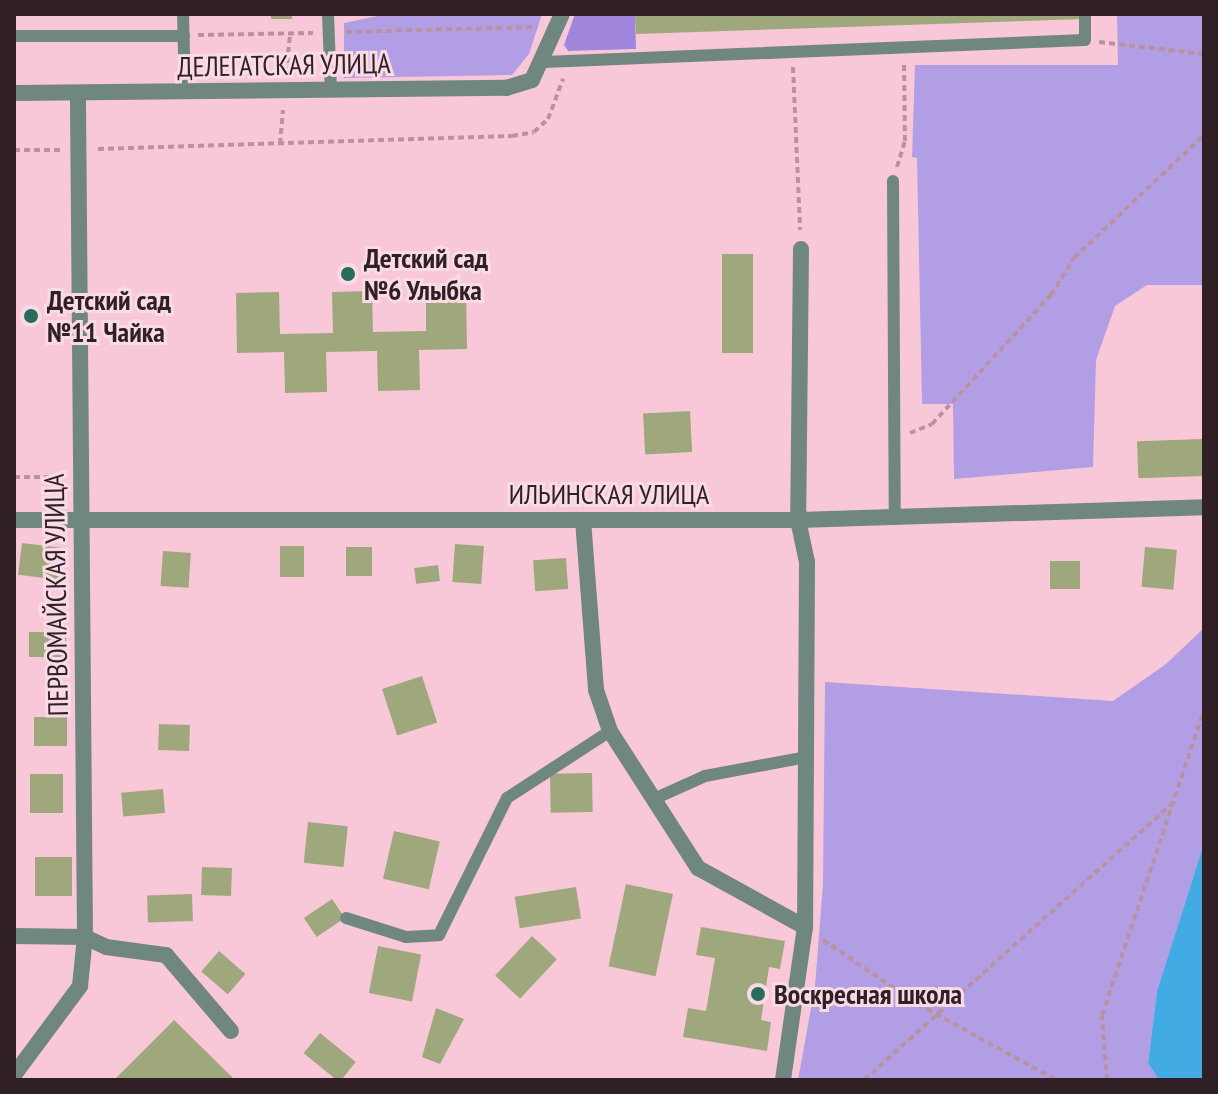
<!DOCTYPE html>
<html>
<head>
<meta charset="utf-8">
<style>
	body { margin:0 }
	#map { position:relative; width:1218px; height:1094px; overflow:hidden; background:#f9c8d8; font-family:"PT Sans Narrow",sans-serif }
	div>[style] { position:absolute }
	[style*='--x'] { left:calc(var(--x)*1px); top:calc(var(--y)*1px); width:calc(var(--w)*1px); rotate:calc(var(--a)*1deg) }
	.green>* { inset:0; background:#b29ee5 }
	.forest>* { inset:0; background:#a087dd }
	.water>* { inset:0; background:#42abe4 }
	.building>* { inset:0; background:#9fa77d; transform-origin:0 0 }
	.path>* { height:4px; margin-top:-2px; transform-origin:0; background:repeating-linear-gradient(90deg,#b9929f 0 6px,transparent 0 10px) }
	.service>* { height:12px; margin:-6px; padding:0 6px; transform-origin:6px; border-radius:6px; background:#708680 }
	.minor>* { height:16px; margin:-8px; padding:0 8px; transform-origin:8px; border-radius:8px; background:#708680 }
	.dots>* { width:22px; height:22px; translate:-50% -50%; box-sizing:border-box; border:4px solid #f9dbe5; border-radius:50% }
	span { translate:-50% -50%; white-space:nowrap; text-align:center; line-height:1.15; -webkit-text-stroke:6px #f9dbe5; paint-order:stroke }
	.street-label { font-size:28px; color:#301f25 }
	.poi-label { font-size:28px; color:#301f25; font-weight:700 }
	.left { translate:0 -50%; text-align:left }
	.frame { position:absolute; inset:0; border:16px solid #301f25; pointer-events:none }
</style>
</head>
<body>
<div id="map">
	<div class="green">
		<div style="clip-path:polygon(387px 14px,542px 14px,529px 54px,512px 75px,344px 78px,344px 23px)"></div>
		<div style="clip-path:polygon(1117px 14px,1204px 14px,1204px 285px,1147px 285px,1115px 306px,1096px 360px,1093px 467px,954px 479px,953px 404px,922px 404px,917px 158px,912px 157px,915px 65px,1118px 65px)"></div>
		<div style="clip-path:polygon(1204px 628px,1204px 843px,1157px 991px,1148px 1063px,1159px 1080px,798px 1080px,815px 986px,823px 884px,825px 682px,1113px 701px,1166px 664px)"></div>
	</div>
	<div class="forest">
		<div style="clip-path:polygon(575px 14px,635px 14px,636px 49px,568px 51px,564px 45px)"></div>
	</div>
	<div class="water">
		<div style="clip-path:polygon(1204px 843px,1204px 1080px,1159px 1080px,1148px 1063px,1157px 991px)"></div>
	</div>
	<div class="building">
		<div style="left:271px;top:14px;width:21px;height:5px"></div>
		<div style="clip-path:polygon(635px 14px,1085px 14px,1085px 19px,636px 34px)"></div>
		<div style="left:722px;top:254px;width:31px;height:99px"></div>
		<div style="clip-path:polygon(466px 289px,467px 349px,419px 350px,420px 390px,378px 391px,377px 351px,326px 352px,327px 392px,285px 393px,284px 352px,237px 353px,236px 293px,279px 292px,280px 334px,333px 333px,332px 292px,372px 291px,373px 332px,426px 331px,426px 290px)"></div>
		<div style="left:690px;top:411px;width:41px;height:47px;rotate:87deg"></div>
		<div style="left:1203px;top:439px;width:37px;height:66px;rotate:88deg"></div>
		<div style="left:22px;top:543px;width:43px;height:32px;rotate:7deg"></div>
		<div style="left:455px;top:544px;width:29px;height:38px;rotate:4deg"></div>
		<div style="left:280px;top:546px;width:24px;height:31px"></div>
		<div style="left:346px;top:547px;width:26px;height:29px"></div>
		<div style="left:1145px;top:547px;width:32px;height:40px;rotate:5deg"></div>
		<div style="left:163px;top:551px;width:28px;height:35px;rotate:4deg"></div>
		<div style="left:566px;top:558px;width:31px;height:33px;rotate:86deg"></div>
		<div style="left:1050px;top:561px;width:30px;height:28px"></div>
		<div style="left:438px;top:565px;width:16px;height:24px;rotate:83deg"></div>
		<div style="left:29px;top:632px;width:37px;height:25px"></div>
		<div style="left:422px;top:676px;width:49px;height:42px;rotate:72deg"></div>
		<div style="left:34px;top:717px;width:33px;height:29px"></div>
		<div style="left:159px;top:724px;width:31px;height:26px;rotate:2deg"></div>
		<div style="left:592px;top:773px;width:39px;height:42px;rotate:89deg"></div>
		<div style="left:30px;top:774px;width:33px;height:39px"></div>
		<div style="left:163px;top:789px;width:24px;height:42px;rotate:85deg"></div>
		<div style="left:308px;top:822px;width:40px;height:41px;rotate:6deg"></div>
		<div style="left:394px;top:831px;width:47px;height:49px;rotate:13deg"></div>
		<div style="left:72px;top:857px;width:39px;height:37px;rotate:90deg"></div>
		<div style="left:202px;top:867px;width:30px;height:28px;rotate:2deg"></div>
		<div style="left:626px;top:884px;width:48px;height:84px;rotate:12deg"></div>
		<div style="left:576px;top:887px;width:32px;height:62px;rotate:81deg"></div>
		<div style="left:192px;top:894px;width:27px;height:45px;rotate:88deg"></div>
		<div style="left:332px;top:899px;width:23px;height:34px;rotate:56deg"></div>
		<div style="clip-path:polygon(701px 927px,785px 941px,780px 969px,769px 967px,761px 1020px,771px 1022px,767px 1051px,683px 1037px,688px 1008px,706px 1011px,715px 958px,696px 955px)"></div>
		<div style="left:532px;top:936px;width:34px;height:54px;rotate:43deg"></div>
		<div style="left:378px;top:946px;width:44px;height:48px;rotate:11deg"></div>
		<div style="left:219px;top:951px;width:35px;height:27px;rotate:41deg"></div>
		<div style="clip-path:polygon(436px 1008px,464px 1019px,440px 1064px,422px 1057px)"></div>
		<div style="clip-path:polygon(174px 1020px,235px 1080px,114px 1080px)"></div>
		<div style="left:320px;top:1033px;width:46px;height:26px;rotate:39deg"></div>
	</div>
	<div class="path">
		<div style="--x:346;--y:32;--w:191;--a:-1.5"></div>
		<div style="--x:198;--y:35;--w:115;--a:-1"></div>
		<div style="--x:1099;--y:42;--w:106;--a:6.5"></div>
		<div style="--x:793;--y:67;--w:163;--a:87.5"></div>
		<div style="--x:286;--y:73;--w:39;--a:-84"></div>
		<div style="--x:280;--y:144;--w:34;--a:-85"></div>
		<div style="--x:98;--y:149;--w:414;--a:-1.8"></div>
		<div style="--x:512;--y:136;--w:22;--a:-10"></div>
		<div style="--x:534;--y:132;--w:19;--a:-43"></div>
		<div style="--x:548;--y:119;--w:43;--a:-69.4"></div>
		<div style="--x:14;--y:150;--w:47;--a:0"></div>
		<div style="--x:897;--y:167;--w:27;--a:-73"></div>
		<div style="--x:905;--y:141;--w:79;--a:-90.7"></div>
		<div style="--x:910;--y:433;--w:24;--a:-22"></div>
		<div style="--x:932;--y:424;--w:176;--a:-47.3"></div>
		<div style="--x:1051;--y:295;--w:44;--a:-58.1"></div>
		<div style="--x:1074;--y:258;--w:179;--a:-43.4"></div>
		<div style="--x:14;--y:477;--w:50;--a:0"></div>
		<div style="--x:823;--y:940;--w:115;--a:34"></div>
		<div style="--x:918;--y:1004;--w:158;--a:28.8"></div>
		<div style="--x:864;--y:1080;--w:414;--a:-41.9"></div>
		<div style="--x:1107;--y:1080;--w:65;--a:-94.4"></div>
		<div style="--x:1102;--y:1015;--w:322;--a:-71.5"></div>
	</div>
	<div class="service">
		<div style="--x:183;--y:14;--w:78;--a:88.5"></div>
		<div style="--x:328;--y:14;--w:77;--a:87.8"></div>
		<div style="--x:14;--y:36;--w:170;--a:0"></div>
		<div style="--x:544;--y:62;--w:541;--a:-2.33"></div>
		<div style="--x:1085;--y:40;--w:26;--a:-90"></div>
		<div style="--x:893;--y:181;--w:336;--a:89.7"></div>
		<div style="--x:654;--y:799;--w:56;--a:-24.3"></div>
		<div style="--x:705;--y:776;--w:104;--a:-10.6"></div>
		<div style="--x:346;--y:918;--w:63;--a:17.6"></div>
		<div style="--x:406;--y:937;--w:33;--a:-3"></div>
		<div style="--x:439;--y:935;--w:153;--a:-63.6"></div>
		<div style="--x:507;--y:798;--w:123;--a:-33"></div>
	</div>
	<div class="minor">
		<div style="--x:14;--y:93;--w:492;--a:-0.6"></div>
		<div style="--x:506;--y:88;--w:27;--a:-17"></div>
		<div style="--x:532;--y:80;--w:72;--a:-65.6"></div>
		<div style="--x:801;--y:249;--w:271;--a:90.6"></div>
		<div style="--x:798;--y:520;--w:43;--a:77.9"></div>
		<div style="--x:807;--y:562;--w:365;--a:90.3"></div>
		<div style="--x:14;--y:520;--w:784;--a:0"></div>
		<div style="--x:798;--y:520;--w:406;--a:-1.8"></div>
		<div style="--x:583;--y:520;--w:170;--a:85.6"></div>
		<div style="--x:596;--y:690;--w:43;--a:71.1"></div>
		<div style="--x:610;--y:731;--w:163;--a:57.3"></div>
		<div style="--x:698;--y:868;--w:122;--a:28.9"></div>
		<div style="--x:805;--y:927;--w:155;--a:98.2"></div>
		<div style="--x:14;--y:936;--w:71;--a:0.8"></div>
		<div style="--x:85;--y:937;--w:23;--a:25"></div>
		<div style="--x:106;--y:947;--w:61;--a:7.6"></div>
		<div style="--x:166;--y:955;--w:100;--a:49.5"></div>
		<div style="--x:14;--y:1075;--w:111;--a:-53.4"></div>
		<div style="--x:80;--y:986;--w:49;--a:-84.2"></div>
		<div style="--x:85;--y:937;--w:844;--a:-90.48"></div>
	</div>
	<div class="dots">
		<div style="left:348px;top:274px;background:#296c5d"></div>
		<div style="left:31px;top:316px;background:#296c5d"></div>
		<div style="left:758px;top:994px;background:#296c5d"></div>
	</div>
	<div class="street-label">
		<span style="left:284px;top:65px;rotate:-1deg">ДЕЛЕГАТСКАЯ УЛИЦА</span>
		<span style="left:609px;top:494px">ИЛЬИНСКАЯ УЛИЦА</span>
		<span style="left:56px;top:595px;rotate:-91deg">ПЕРВОМАЙСКАЯ УЛИЦА</span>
	</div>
	<div class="poi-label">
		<span class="left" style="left:364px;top:274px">Детский сад<br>№6 Улыбка</span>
		<span class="left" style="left:47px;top:316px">Детский сад<br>№11 Чайка</span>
		<span class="left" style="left:774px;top:994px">Воскресная школа</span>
	</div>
	<div class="frame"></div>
</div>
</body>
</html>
